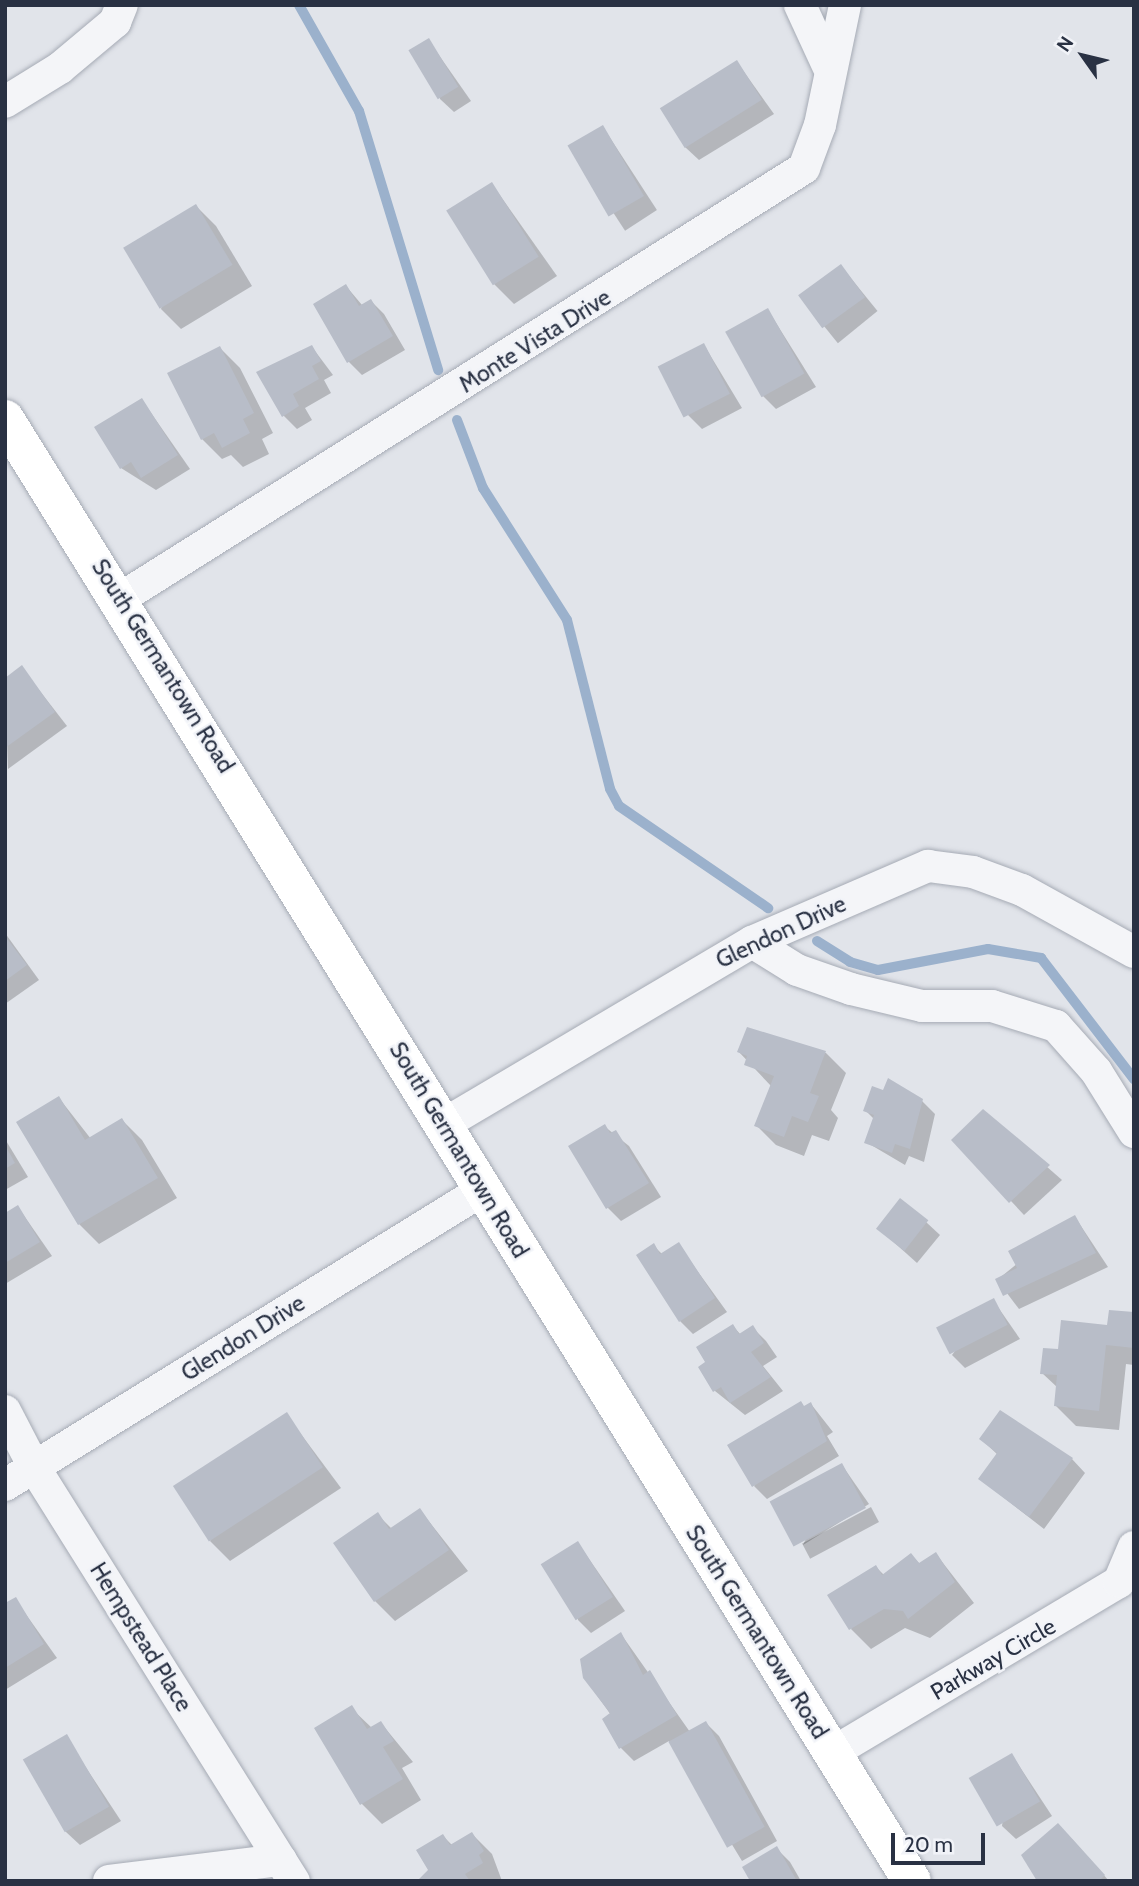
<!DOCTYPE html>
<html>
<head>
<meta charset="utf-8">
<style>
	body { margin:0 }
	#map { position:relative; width:1139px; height:1886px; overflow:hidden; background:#e1e4ea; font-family:Cabin,sans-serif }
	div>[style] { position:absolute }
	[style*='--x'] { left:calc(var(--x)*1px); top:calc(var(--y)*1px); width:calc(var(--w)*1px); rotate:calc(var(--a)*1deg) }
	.shadow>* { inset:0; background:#0003; transform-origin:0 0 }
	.stream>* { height:10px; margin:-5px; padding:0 5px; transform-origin:5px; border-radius:5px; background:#9bb1cc }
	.building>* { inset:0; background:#b8bdc8; transform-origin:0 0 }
	.roads { filter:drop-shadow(0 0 2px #a6abb5) drop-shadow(0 0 2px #a6abb5) }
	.minor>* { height:32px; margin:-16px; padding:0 16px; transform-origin:16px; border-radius:16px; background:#f4f5f8 }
	.secondary>* { height:38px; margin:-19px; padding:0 19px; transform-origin:19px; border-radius:19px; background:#fff }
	span { translate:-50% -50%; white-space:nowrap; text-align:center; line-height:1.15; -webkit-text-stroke:5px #f1f3f8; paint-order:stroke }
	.street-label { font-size:23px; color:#293143 }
	.frame { position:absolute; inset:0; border:7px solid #293143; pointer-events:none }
	.north { position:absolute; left:1048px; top:21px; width:70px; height:70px; -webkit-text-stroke:5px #f1f3f8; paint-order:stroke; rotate:304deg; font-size:19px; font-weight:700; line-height:28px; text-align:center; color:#293143 }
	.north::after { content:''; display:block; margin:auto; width:24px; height:32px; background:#293143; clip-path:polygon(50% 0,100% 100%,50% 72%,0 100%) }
	.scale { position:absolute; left:891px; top:1833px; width:94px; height:32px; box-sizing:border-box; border:4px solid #293143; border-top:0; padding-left:9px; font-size:21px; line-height:24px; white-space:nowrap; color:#293143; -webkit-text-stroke:5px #f1f3f8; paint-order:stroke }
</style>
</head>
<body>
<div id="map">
	<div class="shadow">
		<div style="clip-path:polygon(429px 41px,471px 101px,454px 112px,440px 99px)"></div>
		<div style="clip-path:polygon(737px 62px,774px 114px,699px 160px,685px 147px)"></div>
		<div style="left:603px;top:127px;width:99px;height:38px;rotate:57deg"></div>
		<div style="clip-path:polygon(492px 184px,557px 276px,514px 304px,494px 284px)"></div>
		<div style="clip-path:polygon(196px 206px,216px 226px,252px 286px,181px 329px,161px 309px)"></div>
		<div style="left:841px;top:266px;width:58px;height:51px;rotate:51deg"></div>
		<div style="clip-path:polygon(346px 286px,362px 305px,371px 301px,384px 314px,405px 350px,362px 375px,349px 362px)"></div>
		<div style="clip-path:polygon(768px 310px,816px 387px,776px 409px,762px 395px)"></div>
		<div style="clip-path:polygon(704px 345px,742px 408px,702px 429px,688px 415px)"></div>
		<div style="clip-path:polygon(312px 347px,333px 375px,324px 380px,331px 393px,305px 408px,312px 420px,297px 429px,283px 415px)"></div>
		<div style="clip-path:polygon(220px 348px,240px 368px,273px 433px,262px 439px,269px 454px,243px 467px,231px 455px,222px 459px,202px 439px)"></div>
		<div style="clip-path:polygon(142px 400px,190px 469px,156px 490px,121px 468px)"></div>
		<div style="clip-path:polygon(22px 668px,67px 726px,8px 769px,5px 680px)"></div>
		<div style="clip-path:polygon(5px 933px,39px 980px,5px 1004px)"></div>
		<div style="clip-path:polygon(748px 1030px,826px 1053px,846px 1073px,831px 1110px,838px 1118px,829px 1141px,812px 1135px,804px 1156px,776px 1145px,756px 1125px,771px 1086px,739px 1052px)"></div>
		<div style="clip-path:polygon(59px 1098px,91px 1139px,122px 1120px,142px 1140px,177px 1198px,99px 1244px,79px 1224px,18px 1123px)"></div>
		<div style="clip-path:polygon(922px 1101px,935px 1114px,924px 1162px,909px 1156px,905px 1165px,866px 1142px,874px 1119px,865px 1110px)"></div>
		<div style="clip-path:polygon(983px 1111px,1062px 1180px,1024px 1215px,954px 1140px)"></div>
		<div style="clip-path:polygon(604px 1126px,629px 1146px,661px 1197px,621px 1221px,608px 1208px)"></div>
		<div style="clip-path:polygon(5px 1139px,28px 1177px,5px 1190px)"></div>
		<div style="clip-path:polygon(18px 1207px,52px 1256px,5px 1284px,5px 1215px)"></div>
		<div style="clip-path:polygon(1075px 1217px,1108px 1267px,1019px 1309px,997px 1280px)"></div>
		<div style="clip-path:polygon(926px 1222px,940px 1235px,917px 1263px,878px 1228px)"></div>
		<div style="clip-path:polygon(678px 1244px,727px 1312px,693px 1334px,680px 1321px,654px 1246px,663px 1255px)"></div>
		<div style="clip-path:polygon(993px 1300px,1020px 1339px,965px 1368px,952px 1355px)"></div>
		<div style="clip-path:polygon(1134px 1314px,1134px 1365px,1126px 1364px,1119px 1430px,1076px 1426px,1056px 1406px,1058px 1388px,1042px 1373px,1060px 1351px)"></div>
		<div style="clip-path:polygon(733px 1326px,741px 1335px,753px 1328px,766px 1341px,777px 1357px,763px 1366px,783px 1391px,745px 1415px,715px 1391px,708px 1362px)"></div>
		<div style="clip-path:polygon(811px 1404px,833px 1432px,827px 1436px,839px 1456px,767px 1499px,754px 1486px)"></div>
		<div style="clip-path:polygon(286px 1414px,341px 1488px,230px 1561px,210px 1541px)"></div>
		<div style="clip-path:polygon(981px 1439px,1072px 1459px,1085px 1473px,1044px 1529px,980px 1479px,998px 1455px)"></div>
		<div style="clip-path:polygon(842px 1465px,869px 1504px,803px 1545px)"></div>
		<div style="left:871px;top:1507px;width:17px;height:78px;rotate:62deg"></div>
		<div style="clip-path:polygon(420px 1510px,468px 1571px,395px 1621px,375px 1601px,378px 1515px,392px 1529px)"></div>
		<div style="clip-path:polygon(578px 1543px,625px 1611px,591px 1633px,578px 1620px)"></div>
		<div style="clip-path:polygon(936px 1554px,974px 1603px,930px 1638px,905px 1628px,871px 1649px,851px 1629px,876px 1567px,884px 1575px,911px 1555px,920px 1564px)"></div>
		<div style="clip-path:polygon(15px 1599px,57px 1658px,5px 1690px,5px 1605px)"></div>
		<div style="clip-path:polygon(621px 1634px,690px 1732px,706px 1723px,719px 1736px,777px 1841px,742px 1861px,669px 1741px,634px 1761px,621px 1748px,611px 1715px,584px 1677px)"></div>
		<div style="clip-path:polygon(351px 1708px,372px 1728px,381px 1723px,413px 1762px,402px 1768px,421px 1800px,382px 1824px,362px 1804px)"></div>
		<div style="clip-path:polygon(66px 1737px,121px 1821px,80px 1845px,66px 1832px)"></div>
		<div style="clip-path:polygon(1012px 1755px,1052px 1816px,1016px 1839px,1002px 1826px)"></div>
		<div style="clip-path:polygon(472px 1834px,492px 1854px,502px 1881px,419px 1881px,431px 1871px,443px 1836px,453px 1846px)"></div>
		<div style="clip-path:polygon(1072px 1839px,1109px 1881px,1040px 1881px)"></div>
		<div style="clip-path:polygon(776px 1848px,790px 1862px,801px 1881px,752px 1881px)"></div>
	</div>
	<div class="stream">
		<div style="--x:299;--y:5;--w:122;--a:60.5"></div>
		<div style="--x:359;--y:111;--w:271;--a:73"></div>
		<div style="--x:457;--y:420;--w:73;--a:69.1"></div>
		<div style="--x:483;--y:488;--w:156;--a:57.5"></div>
		<div style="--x:567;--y:620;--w:174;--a:75.7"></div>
		<div style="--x:610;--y:789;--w:19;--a:62"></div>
		<div style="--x:619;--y:806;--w:181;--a:34.4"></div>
		<div style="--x:817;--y:941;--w:39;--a:32"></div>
		<div style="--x:850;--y:962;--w:29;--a:16"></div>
		<div style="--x:878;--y:970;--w:112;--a:-10.8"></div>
		<div style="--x:988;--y:949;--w:54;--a:9.6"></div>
		<div style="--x:1041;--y:958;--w:153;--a:52.5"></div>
	</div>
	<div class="building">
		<div style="left:429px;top:38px;width:57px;height:24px;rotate:59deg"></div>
		<div style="left:737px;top:60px;width:47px;height:91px;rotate:58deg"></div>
		<div style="left:603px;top:125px;width:82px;height:41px;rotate:60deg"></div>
		<div style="left:492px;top:182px;width:88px;height:54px;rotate:58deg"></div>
		<div style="left:196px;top:204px;width:71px;height:85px;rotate:59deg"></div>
		<div style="left:841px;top:264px;width:41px;height:53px;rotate:54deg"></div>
		<div style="clip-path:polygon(346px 284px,359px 306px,371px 299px,393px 336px,347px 363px,313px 304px)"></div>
		<div style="left:768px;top:308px;width:75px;height:49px;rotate:61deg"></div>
		<div style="left:704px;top:343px;width:57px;height:52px;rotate:63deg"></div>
		<div style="clip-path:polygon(312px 345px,321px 361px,312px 366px,319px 379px,293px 394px,299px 406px,282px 417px,256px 372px)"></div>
		<div style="clip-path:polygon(220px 346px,254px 413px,243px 419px,250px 433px,222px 448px,214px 433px,201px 440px,167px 373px)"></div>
		<div style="clip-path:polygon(142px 398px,178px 455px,141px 478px,131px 462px,120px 469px,94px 427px)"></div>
		<div style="clip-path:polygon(22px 665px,55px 712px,5px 748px,5px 678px)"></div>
		<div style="clip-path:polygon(5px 936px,27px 965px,5px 981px)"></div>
		<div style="clip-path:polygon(747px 1027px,826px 1051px,810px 1093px,819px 1096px,808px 1122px,792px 1116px,784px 1137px,754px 1126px,774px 1076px,744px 1065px,747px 1056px,737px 1052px)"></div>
		<div style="clip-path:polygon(888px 1078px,923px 1099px,910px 1149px,895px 1144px,892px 1153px,864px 1143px,874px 1115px,863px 1111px,872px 1086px,883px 1090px)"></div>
		<div style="clip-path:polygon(59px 1096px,85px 1140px,122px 1118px,158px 1178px,78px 1225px,16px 1122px)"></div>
		<div style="clip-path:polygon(983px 1109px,1050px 1165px,1009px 1203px,951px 1140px)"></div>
		<div style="clip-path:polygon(605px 1124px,610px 1133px,616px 1130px,649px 1183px,606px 1209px,568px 1146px)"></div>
		<div style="clip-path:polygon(5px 1145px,15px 1163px,5px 1169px)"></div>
		<div style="left:900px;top:1198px;width:36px;height:39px;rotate:38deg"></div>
		<div style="clip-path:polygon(18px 1205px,40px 1242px,5px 1263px,5px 1213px)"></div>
		<div style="clip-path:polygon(1075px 1215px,1096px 1253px,1003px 1296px,995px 1279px,1017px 1268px,1008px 1251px)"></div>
		<div style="clip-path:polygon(679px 1242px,715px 1298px,679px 1322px,636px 1255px,654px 1243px,660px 1254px)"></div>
		<div style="left:994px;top:1298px;width:30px;height:65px;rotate:63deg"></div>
		<div style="clip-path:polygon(1109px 1310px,1134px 1312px,1134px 1348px,1106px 1345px,1099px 1411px,1054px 1406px,1057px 1375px,1040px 1374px,1043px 1348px,1058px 1349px,1061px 1320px,1107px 1325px)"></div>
		<div style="clip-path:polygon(733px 1324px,739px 1334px,753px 1325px,764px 1343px,751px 1352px,771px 1377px,730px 1403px,721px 1387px,713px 1392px,698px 1367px,705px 1362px,696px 1347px)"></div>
		<div style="clip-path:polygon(801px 1401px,804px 1406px,811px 1402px,827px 1441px,752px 1487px,727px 1445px)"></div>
		<div style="clip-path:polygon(1000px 1410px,1073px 1458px,1029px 1517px,978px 1479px,997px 1453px,979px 1439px)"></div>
		<div style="left:287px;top:1412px;width:66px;height:136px;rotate:57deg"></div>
		<div style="left:842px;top:1463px;width:51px;height:82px;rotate:62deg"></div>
		<div style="clip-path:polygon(420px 1508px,449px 1550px,374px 1602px,333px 1543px,378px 1512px,389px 1529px)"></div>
		<div style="left:578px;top:1541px;width:66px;height:44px;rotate:58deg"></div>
		<div style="clip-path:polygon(936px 1552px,955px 1582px,908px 1619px,903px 1611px,884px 1609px,849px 1630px,827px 1595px,876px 1565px,882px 1575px,911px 1553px,919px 1563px)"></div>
		<div style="clip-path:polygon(16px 1597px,44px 1644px,5px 1668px,5px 1603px)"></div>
		<div style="clip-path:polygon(621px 1632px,643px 1675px,650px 1670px,677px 1715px,619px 1749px,602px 1719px,610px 1713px,583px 1678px,580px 1659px)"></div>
		<div style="clip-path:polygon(352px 1705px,367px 1729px,381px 1721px,394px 1741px,383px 1747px,403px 1779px,360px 1805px,314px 1728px)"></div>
		<div style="left:706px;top:1721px;width:121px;height:43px;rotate:61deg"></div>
		<div style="left:67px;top:1734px;width:84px;height:51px;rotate:60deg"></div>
		<div style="left:1012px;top:1753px;width:56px;height:50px;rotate:60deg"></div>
		<div style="clip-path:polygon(1058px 1823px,1105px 1875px,1099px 1881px,1037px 1881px,1021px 1855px)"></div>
		<div style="clip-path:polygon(472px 1832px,484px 1851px,479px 1855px,483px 1863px,465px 1874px,470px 1881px,417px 1881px,428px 1870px,416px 1850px,443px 1834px,450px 1845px)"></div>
		<div style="clip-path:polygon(777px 1846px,797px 1881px,750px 1881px,742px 1867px)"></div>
	</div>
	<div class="roads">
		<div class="minor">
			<div style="--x:800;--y:5;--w:67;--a:65.3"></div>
			<div style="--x:5;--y:102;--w:65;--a:-31.7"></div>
			<div style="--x:60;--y:68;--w:72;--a:-39.9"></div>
			<div style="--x:115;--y:22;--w:18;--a:-68"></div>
			<div style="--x:121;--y:598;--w:807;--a:-32.19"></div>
			<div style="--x:804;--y:168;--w:46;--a:-69.6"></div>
			<div style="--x:820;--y:125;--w:123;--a:-78.2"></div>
			<div style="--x:752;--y:942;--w:53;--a:31.9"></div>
			<div style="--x:797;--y:970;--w:57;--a:19.4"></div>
			<div style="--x:851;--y:989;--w:73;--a:13.5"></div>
			<div style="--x:922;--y:1006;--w:70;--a:0"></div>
			<div style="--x:992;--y:1006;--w:67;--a:17.4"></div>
			<div style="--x:1056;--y:1026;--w:60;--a:48.4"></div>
			<div style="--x:1096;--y:1071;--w:72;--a:58.1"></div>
			<div style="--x:446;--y:1123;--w:356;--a:-30.6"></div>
			<div style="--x:752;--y:942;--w:192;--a:-23.4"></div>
			<div style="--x:928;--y:866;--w:45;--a:7.6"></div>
			<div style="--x:973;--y:872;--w:52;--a:20.2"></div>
			<div style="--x:1022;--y:890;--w:128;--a:29"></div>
			<div style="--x:5;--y:1411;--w:63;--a:62.6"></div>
			<div style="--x:34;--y:1467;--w:489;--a:57.9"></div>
			<div style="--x:5;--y:1485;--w:559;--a:-31.7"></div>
			<div style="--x:832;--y:1753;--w:334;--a:-30.8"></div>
			<div style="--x:1119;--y:1582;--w:38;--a:-67"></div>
			<div style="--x:109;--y:1881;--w:173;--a:-7"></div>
		</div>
		<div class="secondary">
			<div style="--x:5;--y:419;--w:1720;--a:58.19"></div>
		</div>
	</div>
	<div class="street-label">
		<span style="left:535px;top:341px;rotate:-32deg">Monte Vista Drive</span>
		<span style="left:163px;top:666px;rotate:58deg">South Germantown Road</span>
		<span style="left:781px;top:932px;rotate:-25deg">Glendon Drive</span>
		<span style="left:459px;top:1150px;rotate:59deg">South Germantown Road</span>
		<span style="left:243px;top:1338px;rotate:-32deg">Glendon Drive</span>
		<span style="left:757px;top:1632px;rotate:58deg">South Germantown Road</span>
		<span style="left:141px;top:1637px;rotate:58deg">Hempstead Place</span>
		<span style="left:993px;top:1659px;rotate:-30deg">Parkway Circle</span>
	</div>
	<div class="frame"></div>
	<div class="north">N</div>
	<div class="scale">20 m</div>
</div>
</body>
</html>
